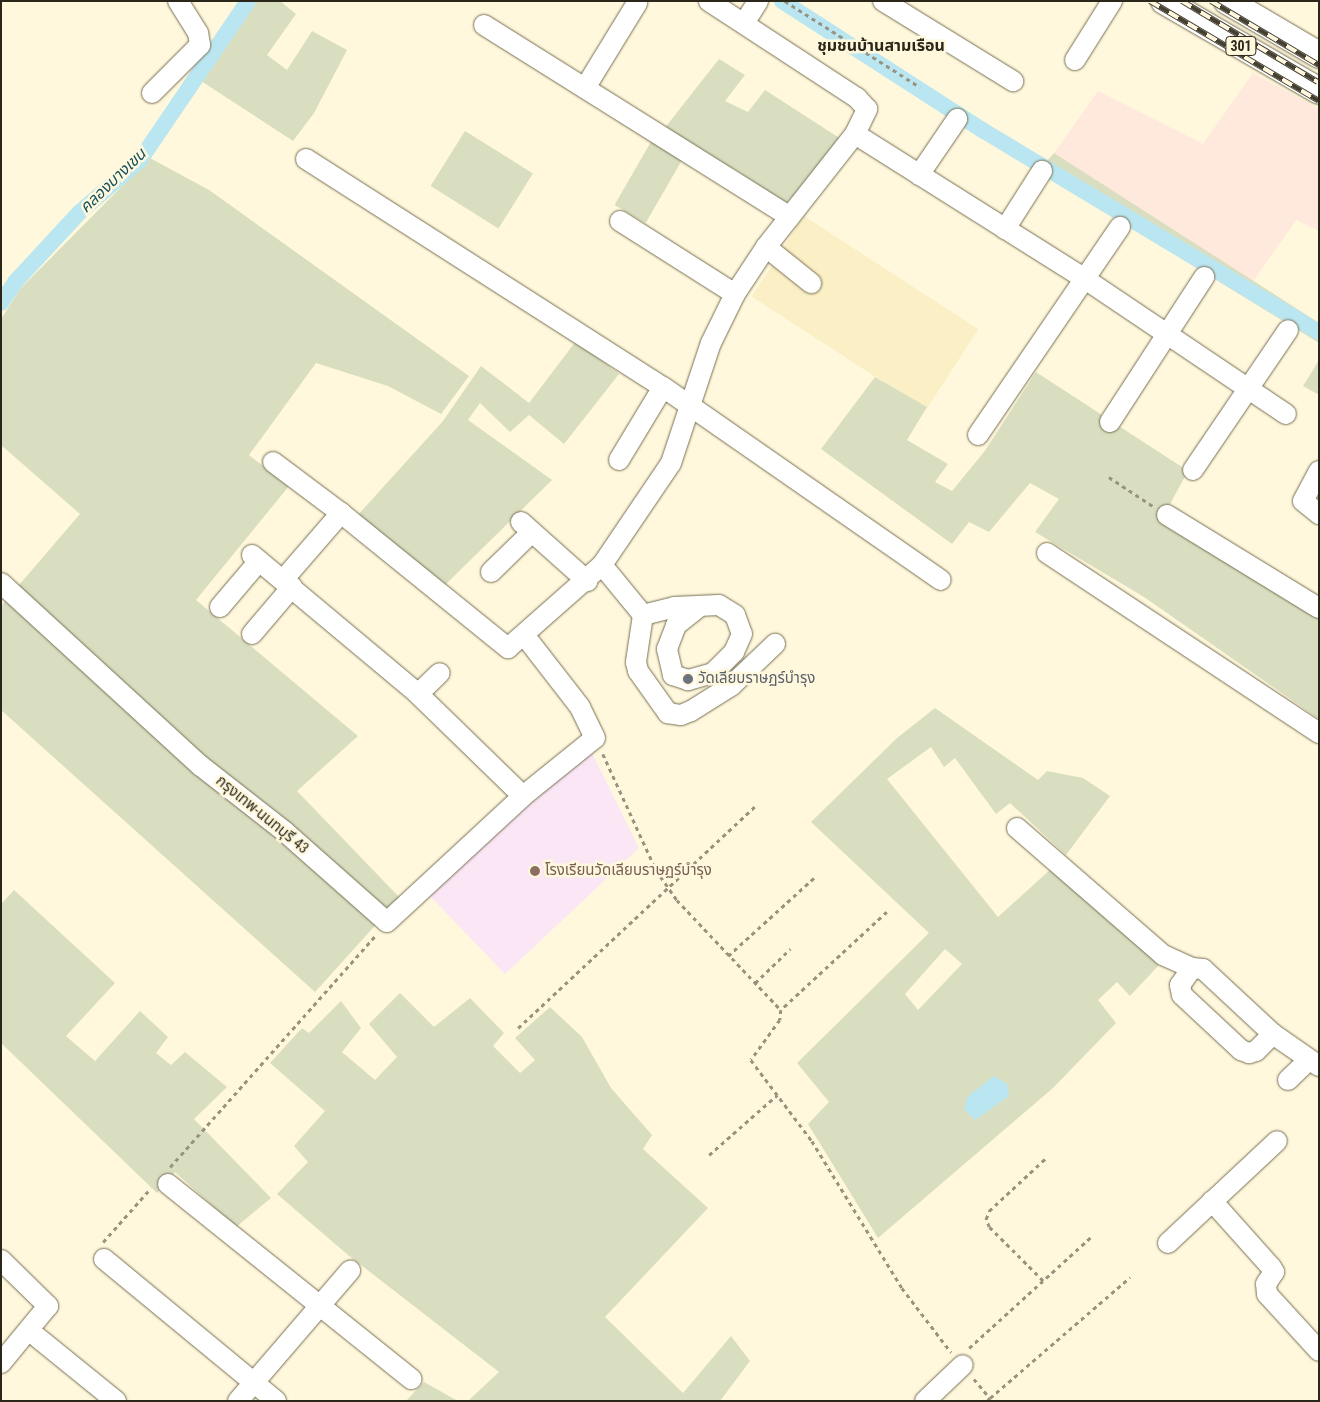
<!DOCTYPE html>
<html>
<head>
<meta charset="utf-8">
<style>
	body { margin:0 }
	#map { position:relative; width:1320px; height:1402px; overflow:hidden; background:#fff8dd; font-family:"Roboto Condensed","Noto Sans Thai",sans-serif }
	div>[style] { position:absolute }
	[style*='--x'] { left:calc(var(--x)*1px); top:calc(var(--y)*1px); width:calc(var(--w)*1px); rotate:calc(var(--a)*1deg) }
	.commercial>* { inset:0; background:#ffe8dc }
	.built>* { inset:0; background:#faefc5; transform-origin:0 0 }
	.education>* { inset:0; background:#fbe6f6 }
	.green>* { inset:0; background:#dadec1; transform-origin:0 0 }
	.water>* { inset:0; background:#bae6f1 }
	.canal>* { height:16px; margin:-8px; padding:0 8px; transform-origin:8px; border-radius:8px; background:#bae6f1 }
	.path>* { height:2.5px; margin-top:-1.25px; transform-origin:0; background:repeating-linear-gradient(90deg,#98937f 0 4px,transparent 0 8px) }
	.roads { filter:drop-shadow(0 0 1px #776f51) drop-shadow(0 0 1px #776f51) }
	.minor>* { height:20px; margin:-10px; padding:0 10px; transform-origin:10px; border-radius:10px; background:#fff }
	.major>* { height:26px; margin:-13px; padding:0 13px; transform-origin:13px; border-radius:13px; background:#fff }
	.rail>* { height:5.5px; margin-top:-2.75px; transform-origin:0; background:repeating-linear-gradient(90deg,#fff8dd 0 11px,#454132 0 22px); box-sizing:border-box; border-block:1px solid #454132 }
	.dots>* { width:14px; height:14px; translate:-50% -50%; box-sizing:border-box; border:2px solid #fff8dd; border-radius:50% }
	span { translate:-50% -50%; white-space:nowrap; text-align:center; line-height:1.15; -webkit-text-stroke:5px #fff8dd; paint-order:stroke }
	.shield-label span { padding:1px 4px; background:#fff8dd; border:1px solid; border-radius:4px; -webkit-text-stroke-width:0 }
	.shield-label { font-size:14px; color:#2a271a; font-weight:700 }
	.worship-label { font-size:15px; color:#5b616d }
	.left { translate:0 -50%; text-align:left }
	.street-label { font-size:15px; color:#2a271a }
	.education-label { font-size:15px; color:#785e54 }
	.neighbourhood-label { font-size:16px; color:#2a271a; font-weight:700 }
	.water-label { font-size:16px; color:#14515d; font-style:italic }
	.frame { position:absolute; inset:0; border:2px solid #2a271a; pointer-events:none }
</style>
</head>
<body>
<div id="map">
	<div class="commercial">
		<div style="clip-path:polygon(1253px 73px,1319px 109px,1319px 231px,1296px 220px,1252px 283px,1054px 153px,1098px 91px,1203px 144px)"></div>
	</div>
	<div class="built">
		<div style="left:804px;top:216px;width:208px;height:96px;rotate:33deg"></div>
	</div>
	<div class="education">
		<div style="clip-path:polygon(591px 751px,639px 848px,505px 974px,428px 894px)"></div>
	</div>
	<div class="green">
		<div style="clip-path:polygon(254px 1px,280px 1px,296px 14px,267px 55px,287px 70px,312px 31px,347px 50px,314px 113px,293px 141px,198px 79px)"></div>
		<div style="clip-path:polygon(719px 59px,745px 75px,725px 101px,748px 112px,765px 90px,841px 139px,817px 172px,786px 203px,733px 168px,726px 171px,664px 129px)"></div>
		<div style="left:465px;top:131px;width:80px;height:65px;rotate:32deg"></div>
		<div style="left:652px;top:140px;width:36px;height:75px;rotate:30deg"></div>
		<div style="clip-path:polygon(1054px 153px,1319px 323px,1319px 343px,1050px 178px,1047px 161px)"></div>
		<div style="clip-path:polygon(150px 158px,209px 190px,469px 376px,441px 414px,388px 386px,316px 363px,249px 455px,289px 486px,196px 600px,358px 736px,297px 791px,400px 898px,315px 992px,1px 710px,1px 606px,80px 514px,1px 445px,1px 319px,20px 289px)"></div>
		<div style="clip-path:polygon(576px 341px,619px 374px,564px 444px,529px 415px,510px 432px,480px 403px,468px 420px,552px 480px,443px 587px,357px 516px,443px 421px,481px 366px,529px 403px)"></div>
		<div style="clip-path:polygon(1319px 360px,1319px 395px,1303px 386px)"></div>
		<div style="clip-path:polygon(1036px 372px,1188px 471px,1163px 517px,1319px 617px,1319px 719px,1144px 597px,1035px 532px,1059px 499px,1030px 483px,989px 532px,969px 522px,952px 544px,821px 449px,875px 377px,927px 407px,907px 440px,948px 464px,935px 482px,952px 491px,984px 452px)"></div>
		<div style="clip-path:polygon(evenodd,935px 708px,1038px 780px,1047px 771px,1083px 778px,1110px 796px,1066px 855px,1010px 803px,996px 814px,955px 758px,944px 767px,931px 747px,887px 779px,998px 917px,1052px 868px,1159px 965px,1130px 996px,1117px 982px,1098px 1000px,1116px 1023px,1053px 1088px,878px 1238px,808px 1124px,829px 1102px,797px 1063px,929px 933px,811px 822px,897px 738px,935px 708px,945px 949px,962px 964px,918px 1010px,905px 994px,945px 949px)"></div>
		<div style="clip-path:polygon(14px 890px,115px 983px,66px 1036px,95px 1061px,140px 1011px,168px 1037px,156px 1053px,171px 1065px,185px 1052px,227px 1087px,194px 1119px,271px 1198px,236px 1227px,175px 1172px,157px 1193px,1px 1043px,1px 904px)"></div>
		<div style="clip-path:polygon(400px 993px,434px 1027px,470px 998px,504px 1033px,493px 1046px,520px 1073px,535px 1060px,515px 1038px,550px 1007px,582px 1037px,611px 1088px,652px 1135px,643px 1149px,708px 1208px,605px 1317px,683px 1393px,731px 1336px,750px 1361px,720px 1401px,468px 1401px,499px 1372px,348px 1255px,277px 1194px,308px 1162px,294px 1146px,325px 1111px,270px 1063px,302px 1028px,309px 1033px,341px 1001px,361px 1028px,342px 1052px,375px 1080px,397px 1057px,369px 1024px)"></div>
		<div style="clip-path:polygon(424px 1382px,458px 1401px,406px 1401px)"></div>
	</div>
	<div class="water">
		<div style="clip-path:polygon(994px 1076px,1007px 1084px,1009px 1096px,975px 1120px,964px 1109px,967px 1097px)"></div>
	</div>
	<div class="canal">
		<div style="--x:782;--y:1;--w:240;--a:32.8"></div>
		<div style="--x:984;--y:131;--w:391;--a:31"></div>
		<div style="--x:1;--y:303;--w:27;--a:-56"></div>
		<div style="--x:16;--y:281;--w:94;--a:-47.2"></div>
		<div style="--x:80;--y:212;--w:79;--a:-40.9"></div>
		<div style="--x:140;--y:160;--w:192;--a:-55.8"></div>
	</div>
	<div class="path">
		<div style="--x:785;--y:1;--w:160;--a:32.5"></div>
		<div style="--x:1109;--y:477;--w:53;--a:33.4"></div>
		<div style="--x:603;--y:754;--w:128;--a:65.4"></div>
		<div style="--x:656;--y:870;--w:37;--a:55"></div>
		<div style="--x:677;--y:900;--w:151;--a:46.6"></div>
		<div style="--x:887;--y:912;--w:144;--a:137.2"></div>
		<div style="--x:781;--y:1010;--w:10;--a:96"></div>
		<div style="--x:780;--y:1020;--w:49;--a:125.9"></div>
		<div style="--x:751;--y:1060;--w:101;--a:53"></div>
		<div style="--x:812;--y:1141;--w:172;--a:58.5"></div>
		<div style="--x:902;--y:1288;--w:81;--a:52.6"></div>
		<div style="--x:728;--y:956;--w:119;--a:-42.3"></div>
		<div style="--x:755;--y:983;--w:49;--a:-44.2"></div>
		<div style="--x:518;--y:1028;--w:325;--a:-43.1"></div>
		<div style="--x:709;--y:1155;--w:91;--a:-41.4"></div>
		<div style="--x:170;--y:1167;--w:312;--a:-48.4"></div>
		<div style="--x:103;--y:1242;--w:72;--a:-48.4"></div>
		<div style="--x:1043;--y:1281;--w:76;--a:-135"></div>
		<div style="--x:989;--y:1227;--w:9;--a:-111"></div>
		<div style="--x:986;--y:1219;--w:9;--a:-69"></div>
		<div style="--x:989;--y:1211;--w:79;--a:-43"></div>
		<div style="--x:969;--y:1348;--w:166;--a:-42.3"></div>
		<div style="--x:974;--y:1379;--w:25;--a:50"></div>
		<div style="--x:990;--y:1398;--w:4;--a:124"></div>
		<div style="--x:990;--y:1398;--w:185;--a:-40.8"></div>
	</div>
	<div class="roads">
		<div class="minor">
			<div style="--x:883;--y:1;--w:153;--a:31.6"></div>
			<div style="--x:745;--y:22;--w:25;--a:-58"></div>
			<div style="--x:484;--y:25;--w:361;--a:32.1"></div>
			<div style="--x:1075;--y:60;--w:70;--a:-57.9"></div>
			<div style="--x:585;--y:88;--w:100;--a:-58.5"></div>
			<div style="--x:152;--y:93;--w:68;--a:-45"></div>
			<div style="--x:200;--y:45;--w:12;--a:-99"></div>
			<div style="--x:198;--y:33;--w:38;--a:-122"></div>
			<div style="--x:855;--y:134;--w:272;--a:32.2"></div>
			<div style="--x:1085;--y:279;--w:242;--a:33.9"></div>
			<div style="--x:306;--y:159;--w:424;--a:32.6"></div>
			<div style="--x:663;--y:387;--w:338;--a:34.8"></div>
			<div style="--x:919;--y:175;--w:68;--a:-55.8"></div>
			<div style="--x:620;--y:221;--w:136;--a:32.4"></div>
			<div style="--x:1005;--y:229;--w:69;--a:-57.5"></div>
			<div style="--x:766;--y:247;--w:58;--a:38.7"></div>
			<div style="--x:1110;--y:422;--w:173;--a:-57"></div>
			<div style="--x:978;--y:435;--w:252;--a:-55.7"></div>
			<div style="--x:619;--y:460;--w:85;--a:-58.9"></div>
			<div style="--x:273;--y:462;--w:85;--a:36.9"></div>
			<div style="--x:341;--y:513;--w:215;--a:39"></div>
			<div style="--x:508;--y:648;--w:125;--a:-41.4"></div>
			<div style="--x:602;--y:565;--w:123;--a:-55.9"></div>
			<div style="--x:671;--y:463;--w:126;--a:-71.6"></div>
			<div style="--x:711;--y:343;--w:55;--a:-63.9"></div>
			<div style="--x:735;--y:294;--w:56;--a:-56.6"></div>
			<div style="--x:766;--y:247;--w:144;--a:-51.8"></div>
			<div style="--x:855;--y:134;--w:28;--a:-64"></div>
			<div style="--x:867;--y:109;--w:15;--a:-132"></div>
			<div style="--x:857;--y:98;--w:177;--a:-146.8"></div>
			<div style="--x:1193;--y:470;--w:169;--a:-55.8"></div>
			<div style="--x:1319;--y:471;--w:34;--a:118"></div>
			<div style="--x:1303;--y:501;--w:21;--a:39"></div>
			<div style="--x:1167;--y:515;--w:178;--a:31.5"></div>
			<div style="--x:521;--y:522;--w:89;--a:41.8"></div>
			<div style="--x:1047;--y:553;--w:326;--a:33.5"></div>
			<div style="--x:252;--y:555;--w:217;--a:39.9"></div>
			<div style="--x:418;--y:694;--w:146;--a:44.2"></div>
			<div style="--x:602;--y:565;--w:65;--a:50.6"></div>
			<div style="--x:643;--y:615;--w:48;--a:98.5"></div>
			<div style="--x:636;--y:662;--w:9;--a:77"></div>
			<div style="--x:638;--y:671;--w:52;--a:54.5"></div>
			<div style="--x:668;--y:713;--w:13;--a:9"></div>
			<div style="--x:681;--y:715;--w:11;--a:-22"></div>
			<div style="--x:691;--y:711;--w:47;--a:-32"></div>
			<div style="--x:731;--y:686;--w:61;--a:-43.7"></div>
			<div style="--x:491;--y:572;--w:57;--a:-44.3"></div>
			<div style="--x:283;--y:580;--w:89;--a:-49.1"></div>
			<div style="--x:1;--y:583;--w:271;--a:42.5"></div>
			<div style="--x:201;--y:766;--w:105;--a:38.1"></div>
			<div style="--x:284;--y:831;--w:137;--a:41.5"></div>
			<div style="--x:387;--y:922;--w:185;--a:-42.8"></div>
			<div style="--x:523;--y:796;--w:92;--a:-38.9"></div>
			<div style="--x:595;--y:738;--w:34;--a:-116"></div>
			<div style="--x:580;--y:707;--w:90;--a:-127.8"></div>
			<div style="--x:220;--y:607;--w:60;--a:-49.7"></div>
			<div style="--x:643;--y:615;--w:32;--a:-14"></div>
			<div style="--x:674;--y:607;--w:45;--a:-2.5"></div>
			<div style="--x:719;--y:605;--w:19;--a:32"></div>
			<div style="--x:735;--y:615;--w:20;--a:70"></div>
			<div style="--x:742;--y:634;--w:20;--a:114"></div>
			<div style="--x:734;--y:652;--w:30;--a:135"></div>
			<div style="--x:713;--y:673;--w:26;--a:164"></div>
			<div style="--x:688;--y:680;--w:16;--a:-162"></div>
			<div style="--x:673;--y:675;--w:27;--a:-103"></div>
			<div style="--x:667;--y:649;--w:26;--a:-69"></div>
			<div style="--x:676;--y:625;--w:31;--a:-38"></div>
			<div style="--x:252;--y:634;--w:62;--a:-49.6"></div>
			<div style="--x:418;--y:694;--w:30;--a:-44"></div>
			<div style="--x:1017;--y:828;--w:194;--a:41"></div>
			<div style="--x:1163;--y:955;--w:32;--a:24"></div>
			<div style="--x:1192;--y:968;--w:11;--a:5"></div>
			<div style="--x:1203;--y:969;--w:96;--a:42.9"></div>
			<div style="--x:1273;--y:1034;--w:56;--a:34.8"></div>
			<div style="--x:1192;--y:968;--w:21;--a:125"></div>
			<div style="--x:1180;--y:985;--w:10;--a:79"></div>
			<div style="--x:1182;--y:995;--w:81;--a:43"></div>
			<div style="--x:1241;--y:1050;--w:9;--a:21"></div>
			<div style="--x:1249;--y:1053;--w:7;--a:-16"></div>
			<div style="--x:1256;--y:1051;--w:24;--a:-45"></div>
			<div style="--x:1288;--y:1080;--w:29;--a:-44"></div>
			<div style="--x:168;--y:1184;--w:312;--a:38.7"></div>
			<div style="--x:1212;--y:1201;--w:89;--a:48.2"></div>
			<div style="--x:1271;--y:1267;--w:6;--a:59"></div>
			<div style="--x:1274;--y:1272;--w:14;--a:124"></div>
			<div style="--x:1266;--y:1284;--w:10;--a:84"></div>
			<div style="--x:1267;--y:1294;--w:77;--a:47.6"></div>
			<div style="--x:1168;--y:1243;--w:149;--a:-43.1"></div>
			<div style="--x:104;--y:1259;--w:223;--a:39.5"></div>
			<div style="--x:1;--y:1260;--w:66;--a:44.4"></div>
			<div style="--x:48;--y:1306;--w:74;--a:129.5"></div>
			<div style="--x:37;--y:1337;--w:102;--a:39"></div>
			<div style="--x:238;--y:1401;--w:172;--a:-49.3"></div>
			<div style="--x:925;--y:1401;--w:52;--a:-43.5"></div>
		</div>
		<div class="major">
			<div style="--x:1164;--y:1;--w:179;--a:30.1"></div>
			<div style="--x:1227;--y:1;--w:107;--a:30.4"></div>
		</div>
	</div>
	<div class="rail">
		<div style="--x:1150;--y:1;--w:196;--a:30.6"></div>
		<div style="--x:1182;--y:1;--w:158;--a:30.8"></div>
		<div style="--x:1211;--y:1;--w:126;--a:30.7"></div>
	</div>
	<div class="dots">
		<div style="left:688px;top:679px;background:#6b7280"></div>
		<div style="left:535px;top:871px;background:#8d6e63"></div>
	</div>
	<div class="shield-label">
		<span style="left:1241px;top:46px">301</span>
	</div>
	<div class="worship-label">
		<span class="left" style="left:698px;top:679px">วัดเลียบราษฏร์บำรุง</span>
	</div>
	<div class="street-label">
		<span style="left:262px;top:815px;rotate:39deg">กรุงเทพ-นนทบุรี 43</span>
	</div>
	<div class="education-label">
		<span class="left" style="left:545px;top:871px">โรงเรียนวัดเลียบราษฏร์บำรุง</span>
	</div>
	<div class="neighbourhood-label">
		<span style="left:881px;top:46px">ชุมชนบ้านสามเรือน</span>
	</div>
	<div class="water-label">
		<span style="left:113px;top:181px;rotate:-44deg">คลองบางเขน</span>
	</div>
	<div class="frame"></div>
</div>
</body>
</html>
